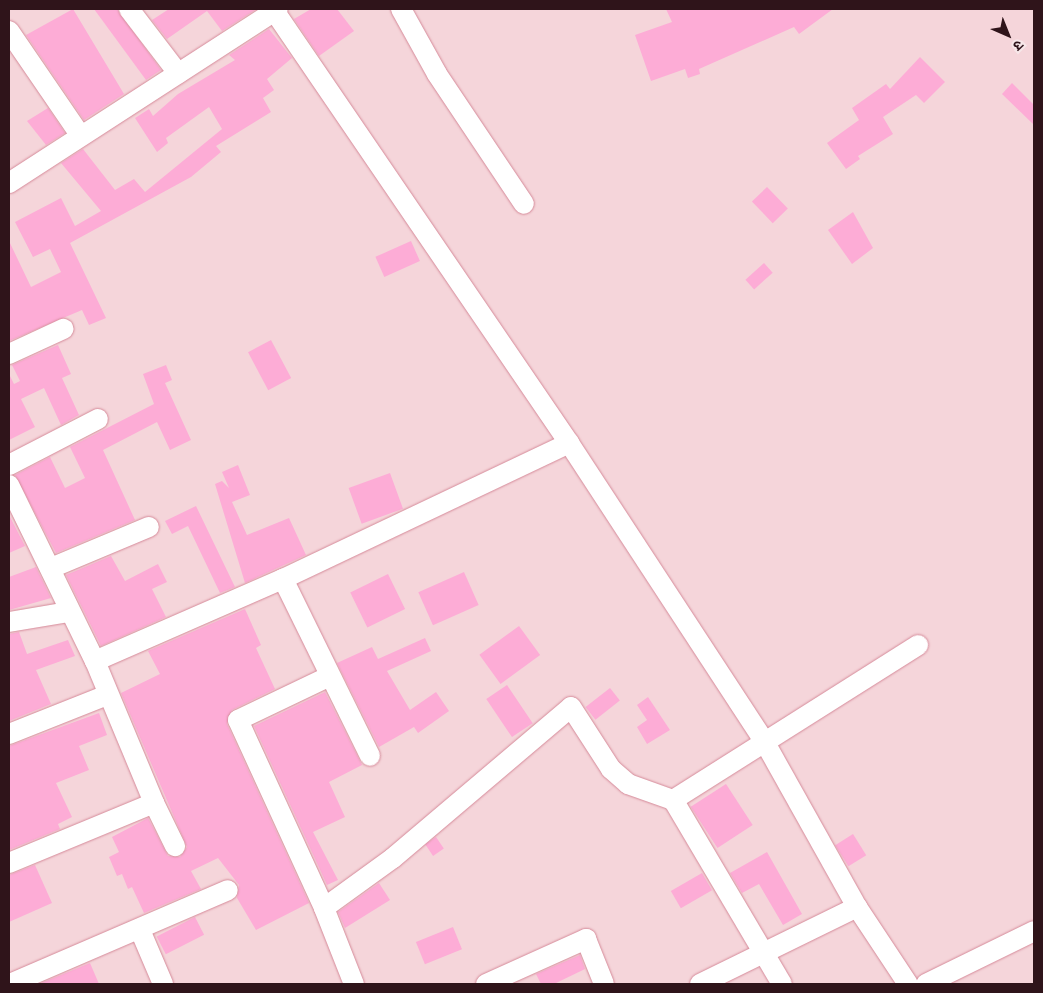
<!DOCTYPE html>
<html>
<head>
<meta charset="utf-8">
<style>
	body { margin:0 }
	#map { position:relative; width:1043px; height:993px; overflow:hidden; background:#f5d5da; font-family:Raleway,"Noto Sans Devanagari",sans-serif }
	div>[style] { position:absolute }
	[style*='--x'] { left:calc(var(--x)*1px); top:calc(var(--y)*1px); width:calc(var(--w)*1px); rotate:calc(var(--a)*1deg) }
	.building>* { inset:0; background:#fdacd6; transform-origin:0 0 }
	.roads { filter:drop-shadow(0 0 1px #d58a99) drop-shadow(0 0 1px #d58a99) }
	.minor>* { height:20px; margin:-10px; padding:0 10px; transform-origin:10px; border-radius:10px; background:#fff }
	span { translate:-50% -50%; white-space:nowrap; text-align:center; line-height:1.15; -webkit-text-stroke:4.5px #f7e7e9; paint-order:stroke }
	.frame { position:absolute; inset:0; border:10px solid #2f141a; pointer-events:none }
	.north { position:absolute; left:983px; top:10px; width:50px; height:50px; -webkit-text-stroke:4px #f7e7e9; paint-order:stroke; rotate:136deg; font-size:14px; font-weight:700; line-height:20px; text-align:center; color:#2f141a }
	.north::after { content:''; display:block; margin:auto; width:18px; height:22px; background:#2f141a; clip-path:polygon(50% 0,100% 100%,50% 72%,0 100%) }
</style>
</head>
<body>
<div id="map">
	<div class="building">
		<div style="clip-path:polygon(73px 9px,124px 94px,84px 120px,26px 35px)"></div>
		<div style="clip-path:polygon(94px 9px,117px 9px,161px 70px,146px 80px)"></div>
		<div style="clip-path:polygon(169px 9px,254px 9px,255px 10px,222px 31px,207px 11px,167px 39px,152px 20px)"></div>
		<div style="clip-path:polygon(311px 9px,337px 9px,354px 31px,319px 56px,294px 19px)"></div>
		<div style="clip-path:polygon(666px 9px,833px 9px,799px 34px,794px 27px,699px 69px,700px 74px,688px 78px,685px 69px,651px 81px,635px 35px,672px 22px)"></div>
		<div style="clip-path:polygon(269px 29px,292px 58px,267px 79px,274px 90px,263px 98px,271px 112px,216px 146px,221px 152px,191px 177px,70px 243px,106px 318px,89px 325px,82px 310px,9px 341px,9px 241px,31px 287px,61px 272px,50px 249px,33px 257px,15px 222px,61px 198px,75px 226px,101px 211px,61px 163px,83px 149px,115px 190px,134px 179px,145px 192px,222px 129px,209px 107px,166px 138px,168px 143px,157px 152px,135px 118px,149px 109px,153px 116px,178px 94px,235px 60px,229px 55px)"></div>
		<div style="clip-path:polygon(920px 57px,945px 82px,924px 103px,916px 95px,883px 117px,893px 134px,858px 156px,860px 159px,846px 169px,827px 143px,859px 120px,852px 108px,886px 84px,890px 89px)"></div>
		<div style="clip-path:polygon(1012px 83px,1034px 105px,1034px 125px,1002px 94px)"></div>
		<div style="clip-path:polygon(48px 108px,65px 133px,46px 145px,27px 121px)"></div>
		<div style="left:767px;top:187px;width:30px;height:21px;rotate:46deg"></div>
		<div style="clip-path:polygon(853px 212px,873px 248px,852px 264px,828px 230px)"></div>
		<div style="left:411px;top:241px;width:22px;height:39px;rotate:66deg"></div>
		<div style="left:764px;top:263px;width:13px;height:25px;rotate:48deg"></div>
		<div style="left:271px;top:340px;width:43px;height:26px;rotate:62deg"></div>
		<div style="clip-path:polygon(58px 345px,71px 374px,62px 378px,79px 415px,61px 425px,44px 388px,21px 399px,35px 427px,9px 440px,9px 374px,14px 384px,20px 381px,12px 365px)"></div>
		<div style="clip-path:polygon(166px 365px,172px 380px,165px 383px,191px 440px,170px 450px,157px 422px,103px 450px,135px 520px,56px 553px,15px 475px,50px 457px,65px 488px,85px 478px,70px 447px,154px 404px,143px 374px)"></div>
		<div style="clip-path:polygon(238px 465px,250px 495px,232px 502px,247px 535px,289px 518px,306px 555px,245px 583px,215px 484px,222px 481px,229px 488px,222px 472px)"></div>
		<div style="left:390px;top:473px;width:38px;height:44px;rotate:70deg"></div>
		<div style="clip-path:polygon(196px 506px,235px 587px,220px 593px,188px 526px,172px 534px,165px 521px)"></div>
		<div style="clip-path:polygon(9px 515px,25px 546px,9px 553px)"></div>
		<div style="clip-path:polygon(111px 556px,125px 581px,158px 564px,167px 582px,152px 589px,166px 617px,101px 646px,66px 575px)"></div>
		<div style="clip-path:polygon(36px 567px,51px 598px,9px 610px,9px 577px)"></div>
		<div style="left:464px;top:572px;width:36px;height:50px;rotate:66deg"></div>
		<div style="left:388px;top:574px;width:39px;height:42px;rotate:64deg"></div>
		<div style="clip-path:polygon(245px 609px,261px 645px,256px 648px,275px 689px,232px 710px,227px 724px,309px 903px,256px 930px,237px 898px,239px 885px,218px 858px,191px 871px,201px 889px,144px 913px,132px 887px,128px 889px,122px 874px,117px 876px,109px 857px,119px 852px,112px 837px,148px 818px,168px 856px,180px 857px,187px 847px,121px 693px,160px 674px,148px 651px)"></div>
		<div style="left:519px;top:626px;width:36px;height:49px;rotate:54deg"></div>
		<div style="clip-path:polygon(19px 632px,27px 654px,68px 640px,75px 656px,36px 670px,51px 704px,9px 721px,9px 634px)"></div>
		<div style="clip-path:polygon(425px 638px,431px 651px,387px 671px,410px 710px,436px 692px,449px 711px,418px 733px,414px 727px,379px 747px,337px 663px,372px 647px,378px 659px)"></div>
		<div style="left:507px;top:685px;width:46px;height:25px;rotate:56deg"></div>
		<div style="left:610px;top:688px;width:16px;height:31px;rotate:52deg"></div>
		<div style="clip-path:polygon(325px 692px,362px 765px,329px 782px,345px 817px,313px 832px,338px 880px,327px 885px,254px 726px)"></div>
		<div style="clip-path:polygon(648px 697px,670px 730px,647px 744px,637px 727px,647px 720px,637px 705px)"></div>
		<div style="clip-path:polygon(99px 713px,107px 735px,79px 746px,89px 770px,56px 783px,72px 817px,58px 824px,60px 829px,9px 850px,9px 746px)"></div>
		<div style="left:726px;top:784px;width:49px;height:42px;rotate:57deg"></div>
		<div style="left:853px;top:834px;width:25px;height:21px;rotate:58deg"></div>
		<div style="left:436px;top:837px;width:14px;height:13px;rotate:56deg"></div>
		<div style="clip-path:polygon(767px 852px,802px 914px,783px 925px,759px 884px,742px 893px,730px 873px)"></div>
		<div style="clip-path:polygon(35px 865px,52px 903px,9px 922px,9px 875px)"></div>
		<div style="left:702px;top:873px;width:20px;height:36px;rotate:60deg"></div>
		<div style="clip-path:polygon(379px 883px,390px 900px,345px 928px,338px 912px)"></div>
		<div style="left:195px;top:917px;width:20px;height:43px;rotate:63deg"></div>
		<div style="left:453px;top:927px;width:24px;height:40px;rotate:68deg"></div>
		<div style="clip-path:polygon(580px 955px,585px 969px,554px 984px,541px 984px,536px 974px)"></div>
		<div style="clip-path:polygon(90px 963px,99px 984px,39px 984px)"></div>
	</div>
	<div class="roads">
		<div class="minor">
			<div style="--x:129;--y:9;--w:81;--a:52.6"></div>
			<div style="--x:273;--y:9;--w:525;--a:55.7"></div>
			<div style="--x:569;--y:443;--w:354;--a:56.8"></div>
			<div style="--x:763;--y:739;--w:193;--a:60.8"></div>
			<div style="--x:857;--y:907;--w:92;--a:56.5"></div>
			<div style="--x:401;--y:9;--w:74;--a:61"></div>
			<div style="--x:437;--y:74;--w:156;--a:56.2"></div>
			<div style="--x:9;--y:31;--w:127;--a:55.6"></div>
			<div style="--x:9;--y:183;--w:320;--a:-32.9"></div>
			<div style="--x:9;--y:354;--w:60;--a:-24.8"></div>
			<div style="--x:9;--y:465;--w:100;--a:-27.3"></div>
			<div style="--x:9;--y:485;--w:196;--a:64"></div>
			<div style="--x:95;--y:661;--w:154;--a:67.4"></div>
			<div style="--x:154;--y:803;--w:157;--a:157.5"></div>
			<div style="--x:51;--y:568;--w:106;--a:-22.7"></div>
			<div style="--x:283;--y:579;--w:197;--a:63.8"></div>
			<div style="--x:9;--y:622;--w:61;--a:-9.5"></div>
			<div style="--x:95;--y:661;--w:205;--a:-23.6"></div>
			<div style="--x:283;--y:579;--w:317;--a:-25.4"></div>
			<div style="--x:330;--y:676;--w:102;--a:154.4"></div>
			<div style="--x:238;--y:720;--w:207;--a:65.4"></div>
			<div style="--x:324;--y:908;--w:82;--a:68.5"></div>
			<div style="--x:9;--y:734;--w:105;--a:-21.7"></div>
			<div style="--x:154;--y:803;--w:48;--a:64"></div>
			<div style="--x:324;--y:908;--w:85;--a:-35.9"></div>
			<div style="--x:393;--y:858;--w:233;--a:-40.3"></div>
			<div style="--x:571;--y:707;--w:74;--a:57.2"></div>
			<div style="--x:611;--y:769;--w:23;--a:41"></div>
			<div style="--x:628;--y:784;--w:48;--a:19.6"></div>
			<div style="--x:140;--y:930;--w:59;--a:66.9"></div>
			<div style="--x:10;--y:984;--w:237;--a:-23.3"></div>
			<div style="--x:486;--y:984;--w:110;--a:-24.2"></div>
			<div style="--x:586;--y:939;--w:48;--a:68.2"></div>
			<div style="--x:700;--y:984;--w:175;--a:-26.1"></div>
			<div style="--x:782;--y:984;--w:214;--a:-120.6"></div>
			<div style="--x:673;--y:800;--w:290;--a:-32.3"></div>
			<div style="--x:926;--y:984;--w:120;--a:-26.1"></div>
		</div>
	</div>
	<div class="frame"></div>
	<div class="north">उ</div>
</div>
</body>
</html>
